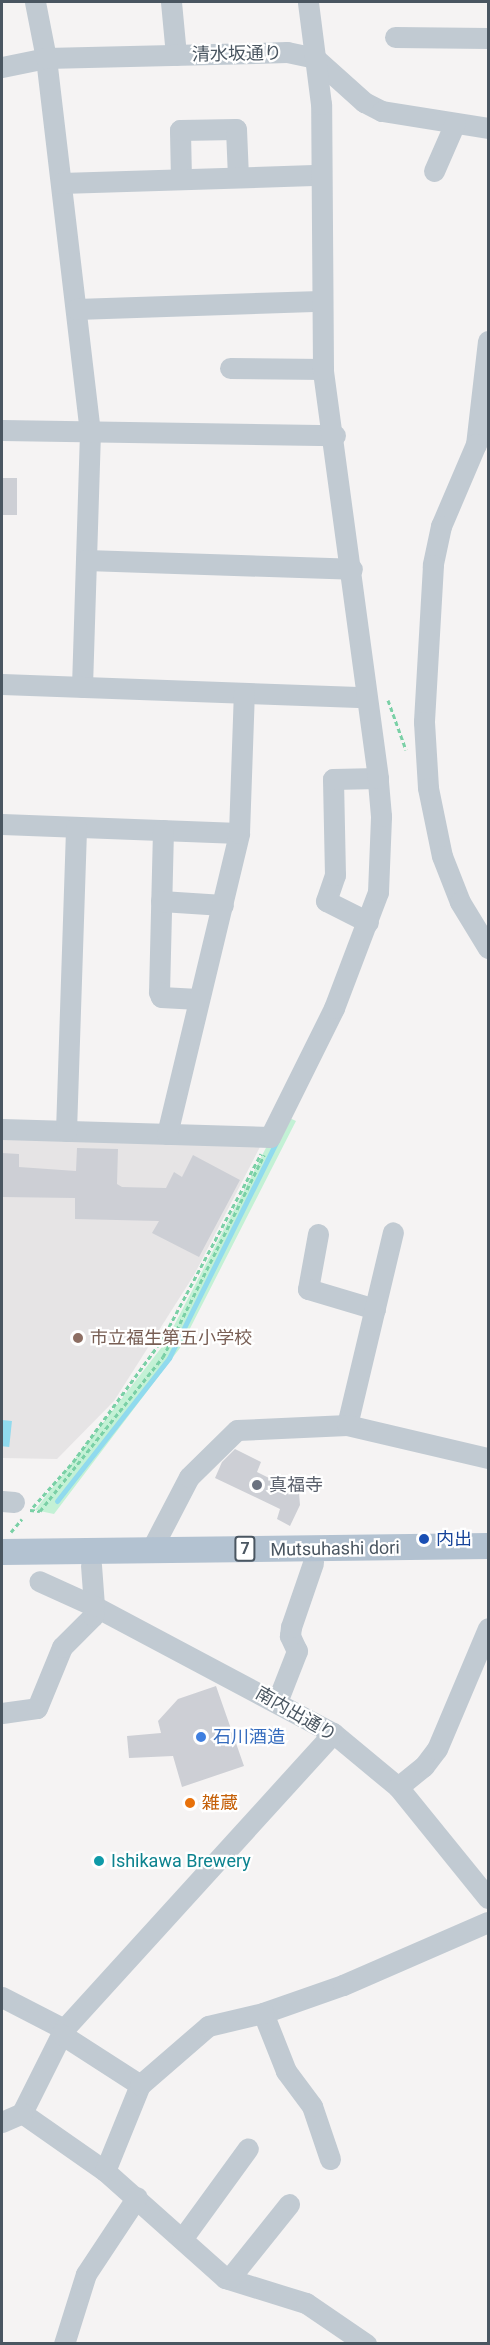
<!DOCTYPE html>
<html>
<head>
<meta charset="utf-8">
<style>
	body { margin:0 }
	#map { position:relative; width:490px; height:2345px; overflow:hidden; background:#f5f3f3; font-family:Roboto,"Noto Sans JP",sans-serif }
	div>[style] { position:absolute }
	[style*='--x'] { left:calc(var(--x)*1px); top:calc(var(--y)*1px); width:calc(var(--w)*1px); rotate:calc(var(--a)*1deg) }
	.education>* { inset:0; background:#e6e4e5 }
	.green>* { inset:0; background:#c3f1d5 }
	.water>* { inset:0; background:#90daee; transform-origin:0 0 }
	.stream>* { height:5px; margin:-2.5px; padding:0 2.5px; transform-origin:2.5px; border-radius:2.5px; background:#90daee }
	.building>* { inset:0; background:#cdcfd5; transform-origin:0 0 }
	.path>* { height:3px; margin-top:-1.5px; transform-origin:0; background:repeating-linear-gradient(90deg,#7ad0a6 0 4.5px,transparent 0 7.5px) }
	.minor>* { height:21px; margin:-10.5px; padding:0 10.5px; transform-origin:10.5px; border-radius:10.5px; background:#c1cad2 }
	.major>* { height:26px; margin:-13px; padding:0 13px; transform-origin:13px; border-radius:13px; background:#b3c2d1 }
	.dots>* { width:16px; height:16px; translate:-50% -50%; box-sizing:border-box; border:3px solid #fff; border-radius:50% }
	span { translate:-50% -50%; white-space:nowrap; text-align:center; line-height:1.15; -webkit-text-stroke:4.5px #fff; paint-order:stroke }
	.shield-label span { padding:2px 4px; background:#fff; border:2px solid; border-radius:4px; -webkit-text-stroke-width:0 }
	.shield-label { font-size:16px; color:#4a5661; font-weight:700 }
	.street-label { font-size:18px; color:#4a5661 }
	.education-label { font-size:18px; color:#785e54 }
	.left { translate:0 -50%; text-align:left }
	.worship-label { font-size:18px; color:#5b616d }
	.transit-label { font-size:18px; color:#164399 }
	.shop-label { font-size:18px; color:#366cbe }
	.food-label { font-size:18px; color:#c56008 }
	.culture-label { font-size:18px; color:#0d838f }
	.frame { position:absolute; inset:0; border:3px solid #4a5661; pointer-events:none }
</style>
</head>
<body>
<div id="map">
	<div class="education">
		<div style="clip-path:polygon(2px 1136px,261px 1145px,194px 1275px,114px 1401px,57px 1459px,2px 1458px)"></div>
	</div>
	<div class="green">
		<div style="clip-path:polygon(283px 1115px,296px 1121px,180px 1348px,54px 1514px,35px 1510px,165px 1343px)"></div>
	</div>
	<div class="water">
		<div style="left:2px;top:1420px;width:10px;height:26px;rotate:6deg"></div>
	</div>
	<div class="stream">
		<div style="--x:57;--y:1501;--w:182;--a:-51.9"></div>
		<div style="--x:169;--y:1358;--w:241;--a:-63.6"></div>
	</div>
	<div class="building">
		<div style="left:2px;top:478px;width:15px;height:37px"></div>
		<div style="clip-path:polygon(77px 1148px,118px 1149px,117px 1184px,122px 1187px,166px 1188px,174px 1172px,182px 1177px,193px 1155px,240px 1180px,199px 1257px,152px 1233px,159px 1221px,75px 1219px,75px 1198px,2px 1197px,2px 1153px,19px 1154px,19px 1167px,76px 1171px)"></div>
		<div style="clip-path:polygon(235px 1449px,261px 1462px,257px 1472px,299px 1493px,300px 1505px,290px 1526px,277px 1519px,280px 1509px,215px 1478px,222px 1462px)"></div>
		<div style="clip-path:polygon(216px 1686px,244px 1766px,182px 1787px,173px 1756px,129px 1758px,127px 1736px,161px 1733px,158px 1721px,178px 1699px)"></div>
	</div>
	<div class="path">
		<div style="--x:388;--y:700;--w:53;--a:70.2"></div>
		<div style="--x:33;--y:1507;--w:60;--a:-48.4"></div>
		<div style="--x:73;--y:1462;--w:151;--a:-53.9"></div>
		<div style="--x:162;--y:1340;--w:211;--a:-62"></div>
		<div style="--x:30;--y:1510;--w:10;--a:6"></div>
		<div style="--x:40;--y:1511;--w:197;--a:-51.4"></div>
		<div style="--x:163;--y:1357;--w:226;--a:-63.4"></div>
		<div style="--x:11;--y:1532;--w:17;--a:-50"></div>
	</div>
	<div class="minor">
		<div style="--x:35;--y:2;--w:57;--a:78.9"></div>
		<div style="--x:46;--y:58;--w:377;--a:83.3"></div>
		<div style="--x:90;--y:432;--w:255;--a:91.8"></div>
		<div style="--x:171;--y:2;--w:53;--a:84.6"></div>
		<div style="--x:395;--y:37;--w:93;--a:0.6"></div>
		<div style="--x:2;--y:67;--w:45;--a:-11.6"></div>
		<div style="--x:46;--y:58;--w:241;--a:-1.4"></div>
		<div style="--x:287;--y:52;--w:29;--a:12"></div>
		<div style="--x:315;--y:58;--w:66;--a:41.9"></div>
		<div style="--x:364;--y:102;--w:20;--a:27"></div>
		<div style="--x:382;--y:111;--w:107;--a:9.1"></div>
		<div style="--x:434;--y:171;--w:52;--a:-66.4"></div>
		<div style="--x:181;--y:179;--w:49;--a:-91.2"></div>
		<div style="--x:180;--y:130;--w:56;--a:-1"></div>
		<div style="--x:236;--y:129;--w:48;--a:87.6"></div>
		<div style="--x:61;--y:183;--w:260;--a:-1.8"></div>
		<div style="--x:76;--y:309;--w:245;--a:-1.9"></div>
		<div style="--x:488;--y:341;--w:104;--a:96.6"></div>
		<div style="--x:476;--y:444;--w:89;--a:113.1"></div>
		<div style="--x:441;--y:526;--w:40;--a:102"></div>
		<div style="--x:433;--y:565;--w:157;--a:93.3"></div>
		<div style="--x:424;--y:722;--w:66;--a:86.5"></div>
		<div style="--x:428;--y:788;--w:69;--a:78.4"></div>
		<div style="--x:442;--y:856;--w:49;--a:68.6"></div>
		<div style="--x:460;--y:902;--w:54;--a:58.7"></div>
		<div style="--x:230;--y:368;--w:93;--a:0.6"></div>
		<div style="--x:2;--y:430;--w:333;--a:0.9"></div>
		<div style="--x:86;--y:560;--w:266;--a:1.9"></div>
		<div style="--x:2;--y:684;--w:363;--a:2.1"></div>
		<div style="--x:2;--y:824;--w:237;--a:2.2"></div>
		<div style="--x:163;--y:830;--w:162;--a:91.4"></div>
		<div style="--x:159;--y:992;--w:5;--a:68"></div>
		<div style="--x:161;--y:997;--w:37;--a:3"></div>
		<div style="--x:161;--y:901;--w:62;--a:3.7"></div>
		<div style="--x:368;--y:922;--w:47;--a:-153.4"></div>
		<div style="--x:326;--y:901;--w:28;--a:-71"></div>
		<div style="--x:335;--y:875;--w:96;--a:-91.2"></div>
		<div style="--x:333;--y:779;--w:45;--a:-1.3"></div>
		<div style="--x:2;--y:1129;--w:268;--a:1.7"></div>
		<div style="--x:270;--y:1137;--w:144;--a:-63.6"></div>
		<div style="--x:334;--y:1008;--w:124;--a:-69.2"></div>
		<div style="--x:378;--y:892;--w:76;--a:-87.7"></div>
		<div style="--x:381;--y:816;--w:38;--a:-95"></div>
		<div style="--x:378;--y:778;--w:413;--a:-97.7"></div>
		<div style="--x:323;--y:369;--w:265;--a:-90.4"></div>
		<div style="--x:321;--y:104;--w:103;--a:-97.3"></div>
		<div style="--x:66;--y:1131;--w:304;--a:-88.1"></div>
		<div style="--x:167;--y:1134;--w:309;--a:-76.5"></div>
		<div style="--x:239;--y:833;--w:140;--a:-88"></div>
		<div style="--x:318;--y:1234;--w:56;--a:100.3"></div>
		<div style="--x:308;--y:1289;--w:70;--a:16.6"></div>
		<div style="--x:347;--y:1425;--w:198;--a:-76.6"></div>
		<div style="--x:2;--y:1501;--w:12;--a:5"></div>
		<div style="--x:151;--y:1550;--w:82;--a:-62.5"></div>
		<div style="--x:189;--y:1477;--w:67;--a:-44.4"></div>
		<div style="--x:237;--y:1430;--w:110;--a:-2.6"></div>
		<div style="--x:347;--y:1425;--w:145;--a:13.2"></div>
		<div style="--x:91;--y:1565;--w:41;--a:85.8"></div>
		<div style="--x:94;--y:1606;--w:271;--a:28"></div>
		<div style="--x:333;--y:1733;--w:85;--a:39.7"></div>
		<div style="--x:398;--y:1787;--w:143;--a:51"></div>
		<div style="--x:277;--y:1702;--w:55;--a:-68.6"></div>
		<div style="--x:297;--y:1651;--w:17;--a:-115"></div>
		<div style="--x:290;--y:1636;--w:9;--a:-84"></div>
		<div style="--x:291;--y:1627;--w:68;--a:-71"></div>
		<div style="--x:2;--y:1713;--w:35;--a:-8"></div>
		<div style="--x:37;--y:1708;--w:66;--a:-67.7"></div>
		<div style="--x:62;--y:1647;--w:44;--a:-45"></div>
		<div style="--x:93;--y:1616;--w:10;--a:-84"></div>
		<div style="--x:94;--y:1606;--w:60;--a:-155.6"></div>
		<div style="--x:398;--y:1787;--w:33;--a:-39"></div>
		<div style="--x:424;--y:1766;--w:21;--a:-53"></div>
		<div style="--x:437;--y:1749;--w:131;--a:-67.1"></div>
		<div style="--x:2;--y:1997;--w:70;--a:27.3"></div>
		<div style="--x:64;--y:2029;--w:94;--a:116.6"></div>
		<div style="--x:22;--y:2113;--w:101;--a:34.9"></div>
		<div style="--x:105;--y:2171;--w:161;--a:41.7"></div>
		<div style="--x:225;--y:2278;--w:85;--a:17.2"></div>
		<div style="--x:306;--y:2303;--w:73;--a:34.3"></div>
		<div style="--x:64;--y:2029;--w:400;--a:-47.7"></div>
		<div style="--x:61;--y:2034;--w:94;--a:32.8"></div>
		<div style="--x:2;--y:2122;--w:22;--a:-24"></div>
		<div style="--x:330;--y:2159;--w:56;--a:-108.8"></div>
		<div style="--x:312;--y:2106;--w:44;--a:-126.6"></div>
		<div style="--x:286;--y:2071;--w:62;--a:-111.6"></div>
		<div style="--x:263;--y:2013;--w:85;--a:-19.3"></div>
		<div style="--x:343;--y:1985;--w:158;--a:-23.5"></div>
		<div style="--x:105;--y:2171;--w:93;--a:-67.9"></div>
		<div style="--x:140;--y:2085;--w:90;--a:-40.9"></div>
		<div style="--x:208;--y:2026;--w:57;--a:-13.3"></div>
		<div style="--x:182;--y:2239;--w:112;--a:-54"></div>
		<div style="--x:229;--y:2279;--w:96;--a:-51.3"></div>
		<div style="--x:64;--y:2344;--w:73;--a:-72.6"></div>
		<div style="--x:86;--y:2274;--w:92;--a:-56.5"></div>
	</div>
	<div class="major">
		<div style="--x:2;--y:1552;--w:486;--a:-0.7"></div>
	</div>
	<div class="dots">
		<div style="left:78px;top:1338px;background:#8d6e63"></div>
		<div style="left:257px;top:1485px;background:#6b7280"></div>
		<div style="left:424px;top:1539px;background:#1a4fb4"></div>
		<div style="left:201px;top:1737px;background:#3f7fe0"></div>
		<div style="left:190px;top:1803px;background:#e8710a"></div>
		<div style="left:99px;top:1861px;background:#0f9aa8"></div>
	</div>
	<div class="shield-label">
		<span style="left:245px;top:1549px">7</span>
	</div>
	<div class="street-label">
		<span style="left:237px;top:54px;rotate:-1deg">清水坂通り</span>
		<span style="left:335px;top:1549px;rotate:-1deg">Mutsuhashi dori</span>
		<span style="left:296px;top:1714px;rotate:30deg">南内出通り</span>
	</div>
	<div class="education-label">
		<span class="left" style="left:90px;top:1338px">市立福生第五小学校</span>
	</div>
	<div class="worship-label">
		<span class="left" style="left:269px;top:1485px">真福寺</span>
	</div>
	<div class="transit-label">
		<span class="left" style="left:436px;top:1539px">内出</span>
	</div>
	<div class="shop-label">
		<span class="left" style="left:213px;top:1737px">石川酒造</span>
	</div>
	<div class="food-label">
		<span class="left" style="left:202px;top:1803px">雑蔵</span>
	</div>
	<div class="culture-label">
		<span class="left" style="left:111px;top:1861px">Ishikawa Brewery</span>
	</div>
	<div class="frame"></div>
</div>
</body>
</html>
